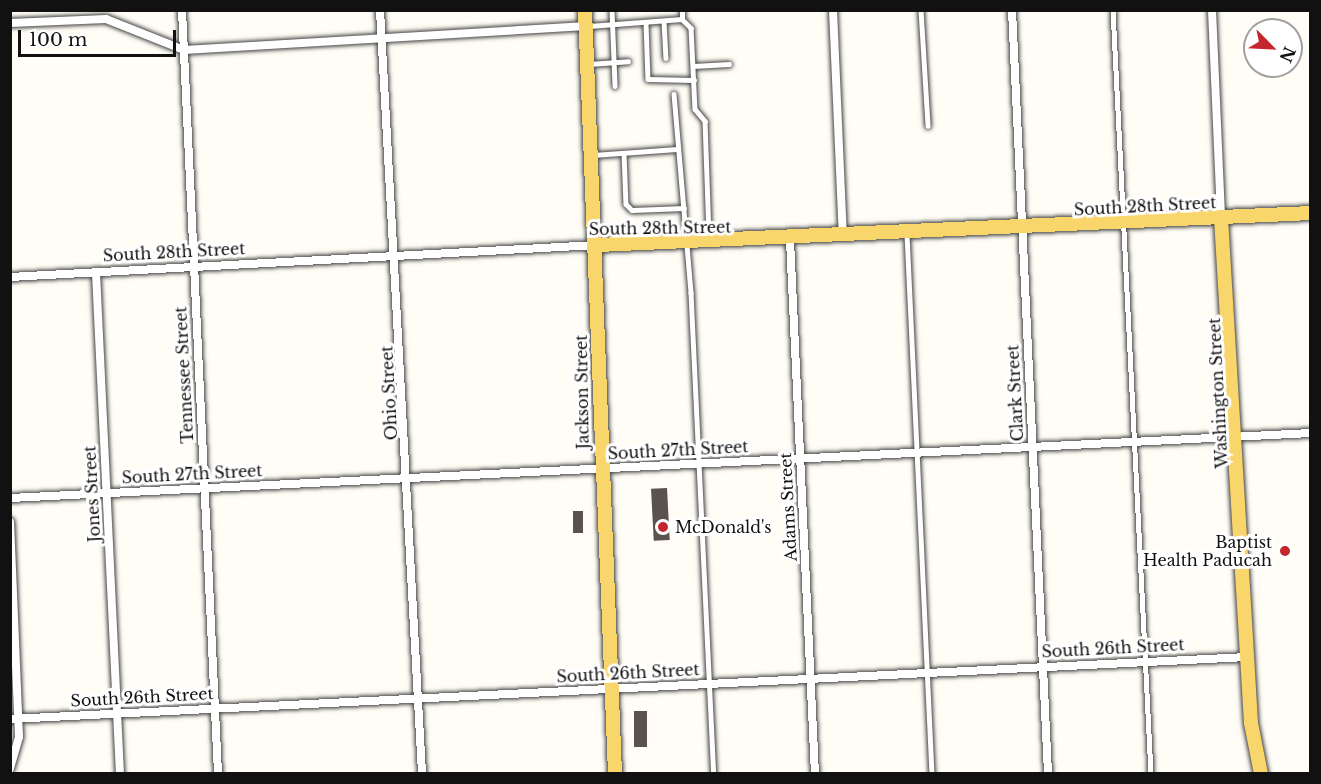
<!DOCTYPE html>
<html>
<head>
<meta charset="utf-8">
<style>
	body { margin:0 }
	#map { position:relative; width:1321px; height:784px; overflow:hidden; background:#fffdf5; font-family:"Libre Baskerville",serif }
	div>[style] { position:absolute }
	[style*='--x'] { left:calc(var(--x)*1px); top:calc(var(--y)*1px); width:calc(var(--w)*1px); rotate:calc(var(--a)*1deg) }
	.building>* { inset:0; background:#5a524d; transform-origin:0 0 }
	.roads { filter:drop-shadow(0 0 2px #444) drop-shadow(0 0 2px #444) }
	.lane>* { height:4.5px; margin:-2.25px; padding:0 2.25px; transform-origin:2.25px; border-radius:2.25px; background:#fff }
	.street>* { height:8px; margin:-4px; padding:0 4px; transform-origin:4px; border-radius:4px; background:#fff }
	.primary>* { height:14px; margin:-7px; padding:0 7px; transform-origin:7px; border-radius:7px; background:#f9d66b }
	.dots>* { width:16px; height:16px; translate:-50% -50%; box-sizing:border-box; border:3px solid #fff; border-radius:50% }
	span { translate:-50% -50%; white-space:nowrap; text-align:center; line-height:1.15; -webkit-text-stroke:6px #fff; paint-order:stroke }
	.street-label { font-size:16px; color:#111 }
	.poi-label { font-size:16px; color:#111 }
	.left { translate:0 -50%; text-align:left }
	.right { translate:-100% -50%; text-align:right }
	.frame { position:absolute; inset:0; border:12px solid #111; pointer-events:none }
	.north { position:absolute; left:1243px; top:18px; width:60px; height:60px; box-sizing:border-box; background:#fff; border:2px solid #a0a0a0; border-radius:50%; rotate:114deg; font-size:16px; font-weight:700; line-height:24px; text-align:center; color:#111 }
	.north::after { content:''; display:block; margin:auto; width:21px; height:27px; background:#c4262e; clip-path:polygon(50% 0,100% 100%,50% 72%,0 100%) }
	.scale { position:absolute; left:18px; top:30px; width:158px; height:27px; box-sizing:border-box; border:3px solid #111; border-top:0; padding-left:8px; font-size:18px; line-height:21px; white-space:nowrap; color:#111; -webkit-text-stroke:4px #fff; paint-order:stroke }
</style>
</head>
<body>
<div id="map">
	<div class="building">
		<div style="left:667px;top:488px;width:52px;height:16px;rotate:87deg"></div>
		<div style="left:573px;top:511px;width:10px;height:22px"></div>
		<div style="left:634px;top:711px;width:13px;height:36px"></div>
	</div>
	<div class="roads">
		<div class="lane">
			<div style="--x:612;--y:10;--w:76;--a:87.7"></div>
			<div style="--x:921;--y:10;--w:116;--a:86.5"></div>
			<div style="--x:1113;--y:10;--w:765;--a:87.15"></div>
			<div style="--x:682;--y:19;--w:13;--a:45"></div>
			<div style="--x:691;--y:28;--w:81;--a:87.2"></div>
			<div style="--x:695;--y:109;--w:16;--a:50"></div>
			<div style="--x:705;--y:121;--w:116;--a:88"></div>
			<div style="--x:664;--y:21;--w:37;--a:87"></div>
			<div style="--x:646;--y:23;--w:56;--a:88"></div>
			<div style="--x:648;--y:79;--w:46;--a:1.2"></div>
			<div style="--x:589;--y:26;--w:93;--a:-4.3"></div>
			<div style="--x:682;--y:19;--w:9;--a:-90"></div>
			<div style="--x:589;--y:64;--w:39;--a:-4"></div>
			<div style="--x:693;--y:66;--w:36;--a:-3"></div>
			<div style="--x:674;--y:94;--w:200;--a:85.1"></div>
			<div style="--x:691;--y:293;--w:482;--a:87.3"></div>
			<div style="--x:624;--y:153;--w:51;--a:87.8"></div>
			<div style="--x:626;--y:204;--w:8;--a:45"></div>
			<div style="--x:632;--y:210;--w:52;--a:-2.2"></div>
			<div style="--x:593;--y:155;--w:84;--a:-4.1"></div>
			<div style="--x:907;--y:234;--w:541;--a:87.35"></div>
		</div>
		<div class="street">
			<div style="--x:182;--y:10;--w:765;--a:87.3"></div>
			<div style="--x:380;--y:10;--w:765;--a:86.85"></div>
			<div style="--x:833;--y:10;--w:227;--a:87.5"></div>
			<div style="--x:1012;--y:10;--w:765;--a:87.3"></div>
			<div style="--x:1212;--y:10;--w:208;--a:87.5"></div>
			<div style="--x:10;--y:23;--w:96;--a:-2.4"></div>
			<div style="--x:106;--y:19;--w:84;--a:21.7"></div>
			<div style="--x:184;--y:50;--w:403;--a:-3.4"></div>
			<div style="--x:790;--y:240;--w:535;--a:87.32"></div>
			<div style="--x:96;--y:273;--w:502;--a:87.26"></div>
			<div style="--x:10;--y:277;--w:588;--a:-3.12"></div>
			<div style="--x:10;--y:498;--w:1302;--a:-2.86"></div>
			<div style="--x:10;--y:522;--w:215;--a:87.6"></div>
			<div style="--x:19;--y:737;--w:33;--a:106"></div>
			<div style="--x:10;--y:719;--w:1239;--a:-2.87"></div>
		</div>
		<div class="primary">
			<div style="--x:585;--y:10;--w:765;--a:87.75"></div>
			<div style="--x:1221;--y:218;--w:506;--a:86.6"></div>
			<div style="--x:1251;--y:723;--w:52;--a:78.9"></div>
			<div style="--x:598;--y:245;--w:713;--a:-2.57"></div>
		</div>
	</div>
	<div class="dots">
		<div style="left:663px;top:527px;background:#c4262e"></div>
		<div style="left:1285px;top:551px;background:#c4262e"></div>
	</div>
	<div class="street-label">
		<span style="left:1145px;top:206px;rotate:-3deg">South 28th Street</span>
		<span style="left:660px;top:228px;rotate:-1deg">South 28th Street</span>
		<span style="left:174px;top:252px;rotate:-3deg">South 28th Street</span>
		<span style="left:184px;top:375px;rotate:-93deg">Tennessee Street</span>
		<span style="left:582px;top:392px;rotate:-91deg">Jackson Street</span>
		<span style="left:389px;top:393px;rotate:-93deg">Ohio Street</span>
		<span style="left:1015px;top:393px;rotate:-93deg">Clark Street</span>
		<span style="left:1218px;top:393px;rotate:-93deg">Washington Street</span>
		<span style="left:678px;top:450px;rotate:-3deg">South 27th Street</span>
		<span style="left:192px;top:474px;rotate:-3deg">South 27th Street</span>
		<span style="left:92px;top:494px;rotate:-93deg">Jones Street</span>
		<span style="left:788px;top:507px;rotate:-93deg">Adams Street</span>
		<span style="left:1113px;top:648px;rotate:-3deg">South 26th Street</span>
		<span style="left:628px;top:673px;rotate:-3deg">South 26th Street</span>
		<span style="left:142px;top:697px;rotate:-3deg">South 26th Street</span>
	</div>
	<div class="poi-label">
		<span class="left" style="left:675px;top:527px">McDonald's</span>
		<span class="right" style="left:1272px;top:551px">Baptist<br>Health Paducah</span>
	</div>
	<div class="frame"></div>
	<div class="north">N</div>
	<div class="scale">100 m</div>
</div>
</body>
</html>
